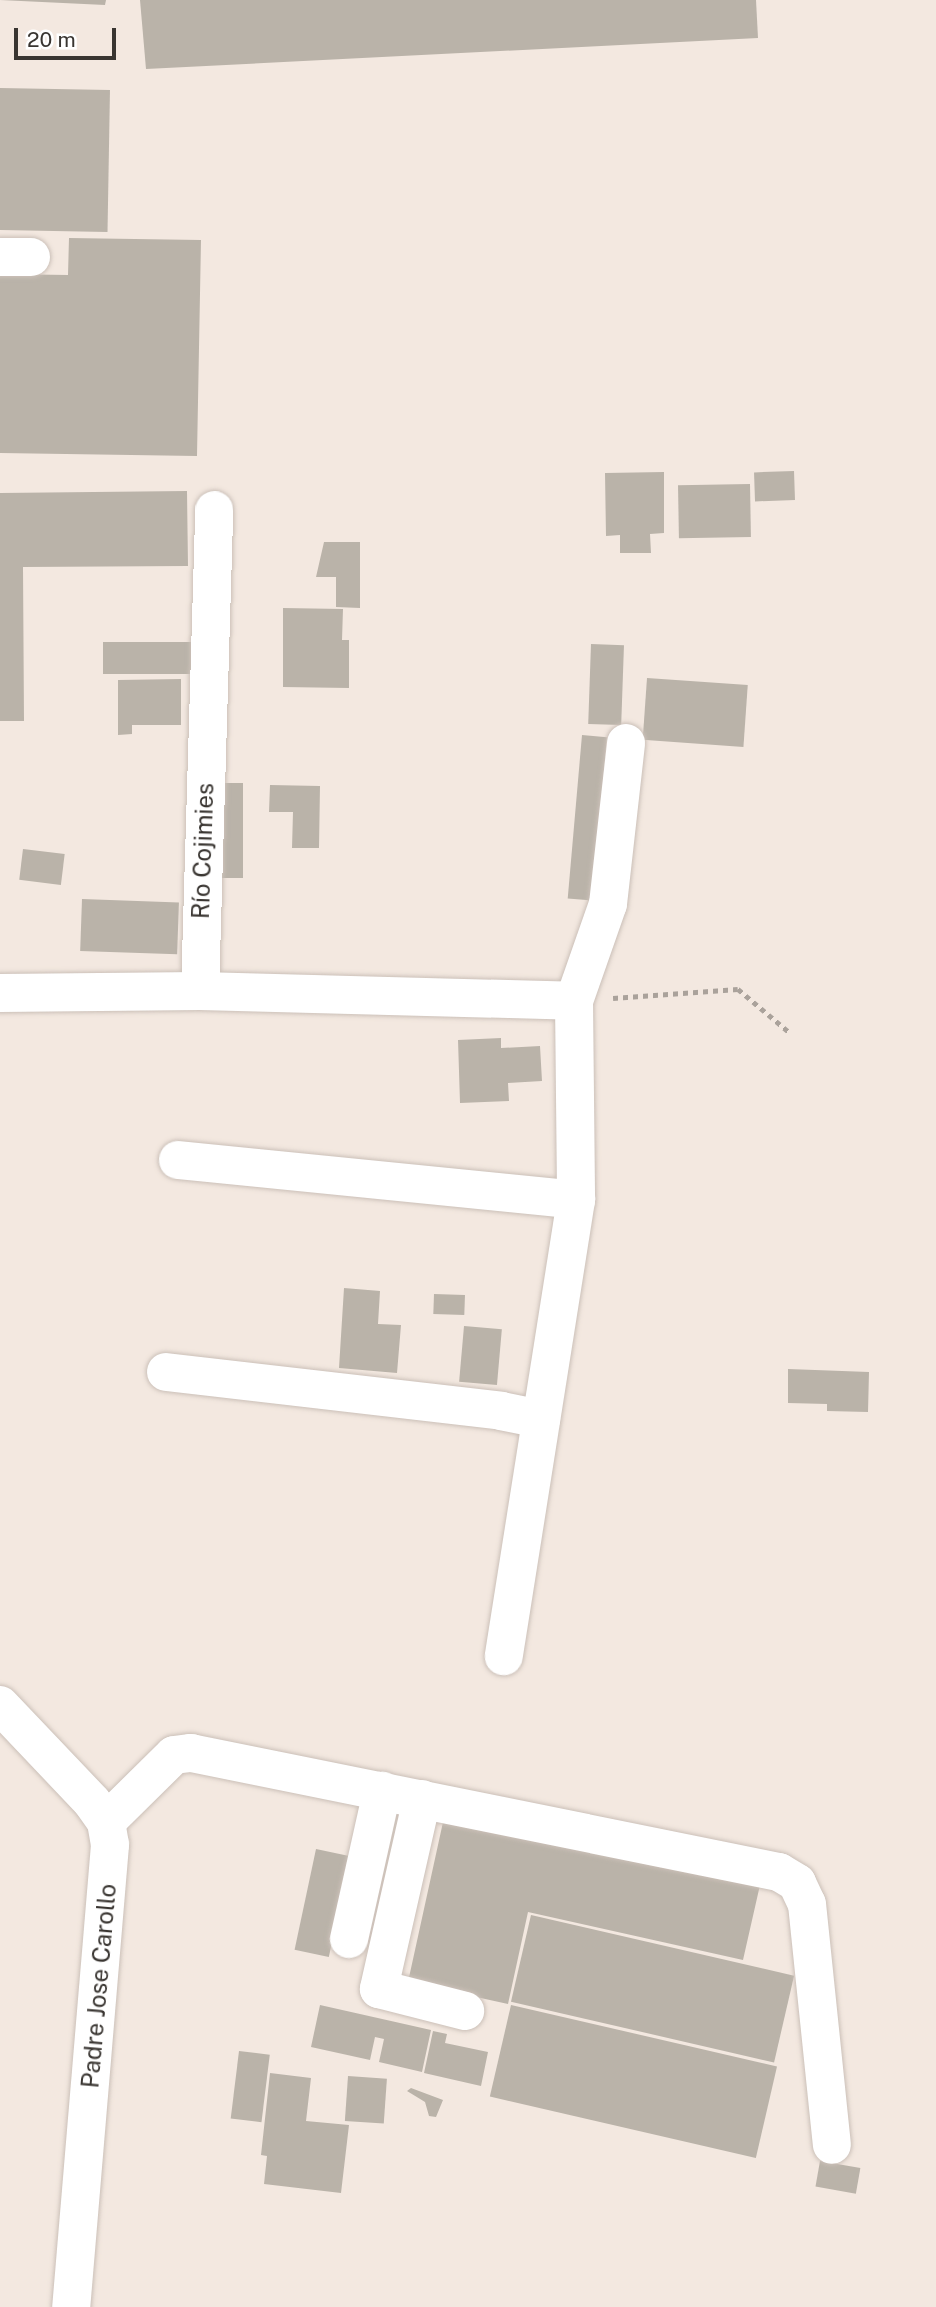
<!DOCTYPE html>
<html>
<head>
<meta charset="utf-8">
<style>
	body { margin:0 }
	#map { position:relative; width:936px; height:2307px; overflow:hidden; background:#f3e8e0; font-family:"Public Sans",sans-serif }
	div>[style] { position:absolute }
	[style*='--x'] { left:calc(var(--x)*1px); top:calc(var(--y)*1px); width:calc(var(--w)*1px); rotate:calc(var(--a)*1deg) }
	.building>* { inset:0; background:#bab3a9; transform-origin:0 0 }
	.path>* { height:4.5px; margin-top:-2.25px; transform-origin:0; background:repeating-linear-gradient(90deg,#aaa29b 0 5px,transparent 0 10px) }
	.roads { filter:drop-shadow(0 0 2px #cbc0b8) drop-shadow(0 0 2px #cbc0b8) }
	.minor>* { height:38px; margin:-19px; padding:0 19px; transform-origin:19px; border-radius:19px; background:#fff }
	span { translate:-50% -50%; white-space:nowrap; text-align:center; line-height:1.15; -webkit-text-stroke:5px #fff; paint-order:stroke }
	.street-label { font-size:24px; color:#393531 }
	.scale { position:absolute; left:14px; top:28px; width:102px; height:32px; box-sizing:border-box; border:4px solid #393531; border-top:0; padding-left:9px; font-size:21px; line-height:24px; white-space:nowrap; color:#393531; -webkit-text-stroke:5px #fff; paint-order:stroke }
</style>
</head>
<body>
<div id="map">
	<div class="building">
		<div style="clip-path:polygon(0 0,106px 0,105px 5px)"></div>
		<div style="clip-path:polygon(140px 0,756px 0,758px 38px,146px 69px)"></div>
		<div style="left:0;top:88px;width:110px;height:142px;rotate:1deg"></div>
		<div style="clip-path:polygon(69px 238px,201px 240px,197px 456px,0 453px,0 274px,68px 275px)"></div>
		<div style="left:794px;top:471px;width:29px;height:40px;rotate:88deg"></div>
		<div style="clip-path:polygon(664px 472px,664px 533px,650px 534px,651px 553px,620px 553px,620px 535px,606px 536px,605px 473px)"></div>
		<div style="left:750px;top:484px;width:53px;height:72px;rotate:89deg"></div>
		<div style="clip-path:polygon(187px 491px,188px 566px,23px 567px,24px 721px,0 721px,0 493px)"></div>
		<div style="clip-path:polygon(324px 542px,360px 542px,360px 608px,336px 607px,336px 577px,316px 577px)"></div>
		<div style="clip-path:polygon(283px 608px,343px 609px,342px 640px,349px 640px,349px 688px,283px 687px)"></div>
		<div style="left:195px;top:642px;width:32px;height:92px;rotate:90deg"></div>
		<div style="left:591px;top:644px;width:33px;height:80px;rotate:2deg"></div>
		<div style="left:647px;top:678px;width:101px;height:62px;rotate:4deg"></div>
		<div style="clip-path:polygon(181px 679px,181px 725px,132px 725px,132px 734px,118px 735px,118px 680px)"></div>
		<div style="left:582px;top:735px;width:25px;height:164px;rotate:5deg"></div>
		<div style="left:222px;top:783px;width:21px;height:95px"></div>
		<div style="clip-path:polygon(270px 785px,320px 786px,319px 848px,292px 848px,293px 812px,269px 812px)"></div>
		<div style="left:23px;top:849px;width:42px;height:31px;rotate:7deg"></div>
		<div style="left:82px;top:899px;width:97px;height:52px;rotate:2deg"></div>
		<div style="clip-path:polygon(501px 1038px,501px 1048px,540px 1046px,542px 1081px,508px 1083px,509px 1101px,460px 1103px,458px 1040px)"></div>
		<div style="clip-path:polygon(344px 1288px,380px 1291px,378px 1324px,401px 1325px,397px 1373px,339px 1368px)"></div>
		<div style="left:434px;top:1294px;width:31px;height:20px;rotate:2deg"></div>
		<div style="left:464px;top:1326px;width:38px;height:56px;rotate:5deg"></div>
		<div style="clip-path:polygon(788px 1369px,869px 1372px,868px 1412px,827px 1411px,827px 1404px,788px 1403px)"></div>
		<div style="clip-path:polygon(445px 1813px,760px 1885px,743px 1960px,528px 1912px,508px 2004px,408px 1982px)"></div>
		<div style="left:316px;top:1849px;width:35px;height:103px;rotate:12deg"></div>
		<div style="left:531px;top:1915px;width:270px;height:89px;rotate:13deg"></div>
		<div style="clip-path:polygon(320px 2005px,431px 2030px,422px 2072px,379px 2062px,384px 2039px,375px 2037px,370px 2060px,311px 2047px)"></div>
		<div style="left:511px;top:2005px;width:273px;height:94px;rotate:13deg"></div>
		<div style="clip-path:polygon(433px 2031px,447px 2034px,445px 2043px,488px 2052px,481px 2086px,424px 2073px)"></div>
		<div style="left:239px;top:2051px;width:31px;height:68px;rotate:7deg"></div>
		<div style="clip-path:polygon(270px 2073px,311px 2078px,306px 2121px,349px 2125px,341px 2193px,264px 2184px,267px 2156px,261px 2155px)"></div>
		<div style="left:348px;top:2076px;width:39px;height:45px;rotate:4deg"></div>
		<div style="clip-path:polygon(411px 2088px,443px 2100px,436px 2117px,429px 2116px,425px 2102px,407px 2091px)"></div>
		<div style="left:820px;top:2161px;width:41px;height:26px;rotate:10deg"></div>
	</div>
	<div class="path">
		<div style="--x:613;--y:998;--w:125;--a:-4.1"></div>
		<div style="--x:738;--y:989;--w:67;--a:40.1"></div>
	</div>
	<div class="roads">
		<div class="minor">
			<div style="--x:0;--y:257;--w:31;--a:0"></div>
			<div style="--x:200;--y:991;--w:374;--a:1.5"></div>
			<div style="--x:574;--y:1001;--w:199;--a:89.4"></div>
			<div style="--x:576;--y:1200;--w:462;--a:99"></div>
			<div style="--x:0;--y:993;--w:200;--a:-0.6"></div>
			<div style="--x:200;--y:991;--w:481;--a:-88.3"></div>
			<div style="--x:574;--y:1001;--w:103;--a:-70.7"></div>
			<div style="--x:608;--y:904;--w:162;--a:-83.6"></div>
			<div style="--x:178;--y:1160;--w:400;--a:5.7"></div>
			<div style="--x:166;--y:1372;--w:337;--a:6.6"></div>
			<div style="--x:501;--y:1411;--w:41;--a:11.3"></div>
			<div style="--x:0;--y:1705;--w:134;--a:46.5"></div>
			<div style="--x:92;--y:1802;--w:24;--a:55"></div>
			<div style="--x:106;--y:1822;--w:23;--a:80"></div>
			<div style="--x:110;--y:1845;--w:464;--a:94.8"></div>
			<div style="--x:422;--y:1799;--w:195;--a:102.8"></div>
			<div style="--x:379;--y:1989;--w:89;--a:14.3"></div>
			<div style="--x:106;--y:1822;--w:95;--a:-44.6"></div>
			<div style="--x:174;--y:1755;--w:17;--a:-7"></div>
			<div style="--x:191;--y:1753;--w:600;--a:11.44"></div>
			<div style="--x:779;--y:1872;--w:21;--a:31"></div>
			<div style="--x:797;--y:1883;--w:23;--a:65"></div>
			<div style="--x:807;--y:1904;--w:242;--a:84.1"></div>
			<div style="--x:349;--y:1939;--w:152;--a:-77.4"></div>
		</div>
	</div>
	<div class="street-label">
		<span style="left:203px;top:851px;rotate:-88deg">Río Cojimies</span>
		<span style="left:99px;top:1986px;rotate:-85deg">Padre Jose Carollo</span>
	</div>
	<div class="scale">20 m</div>
</div>
</body>
</html>
